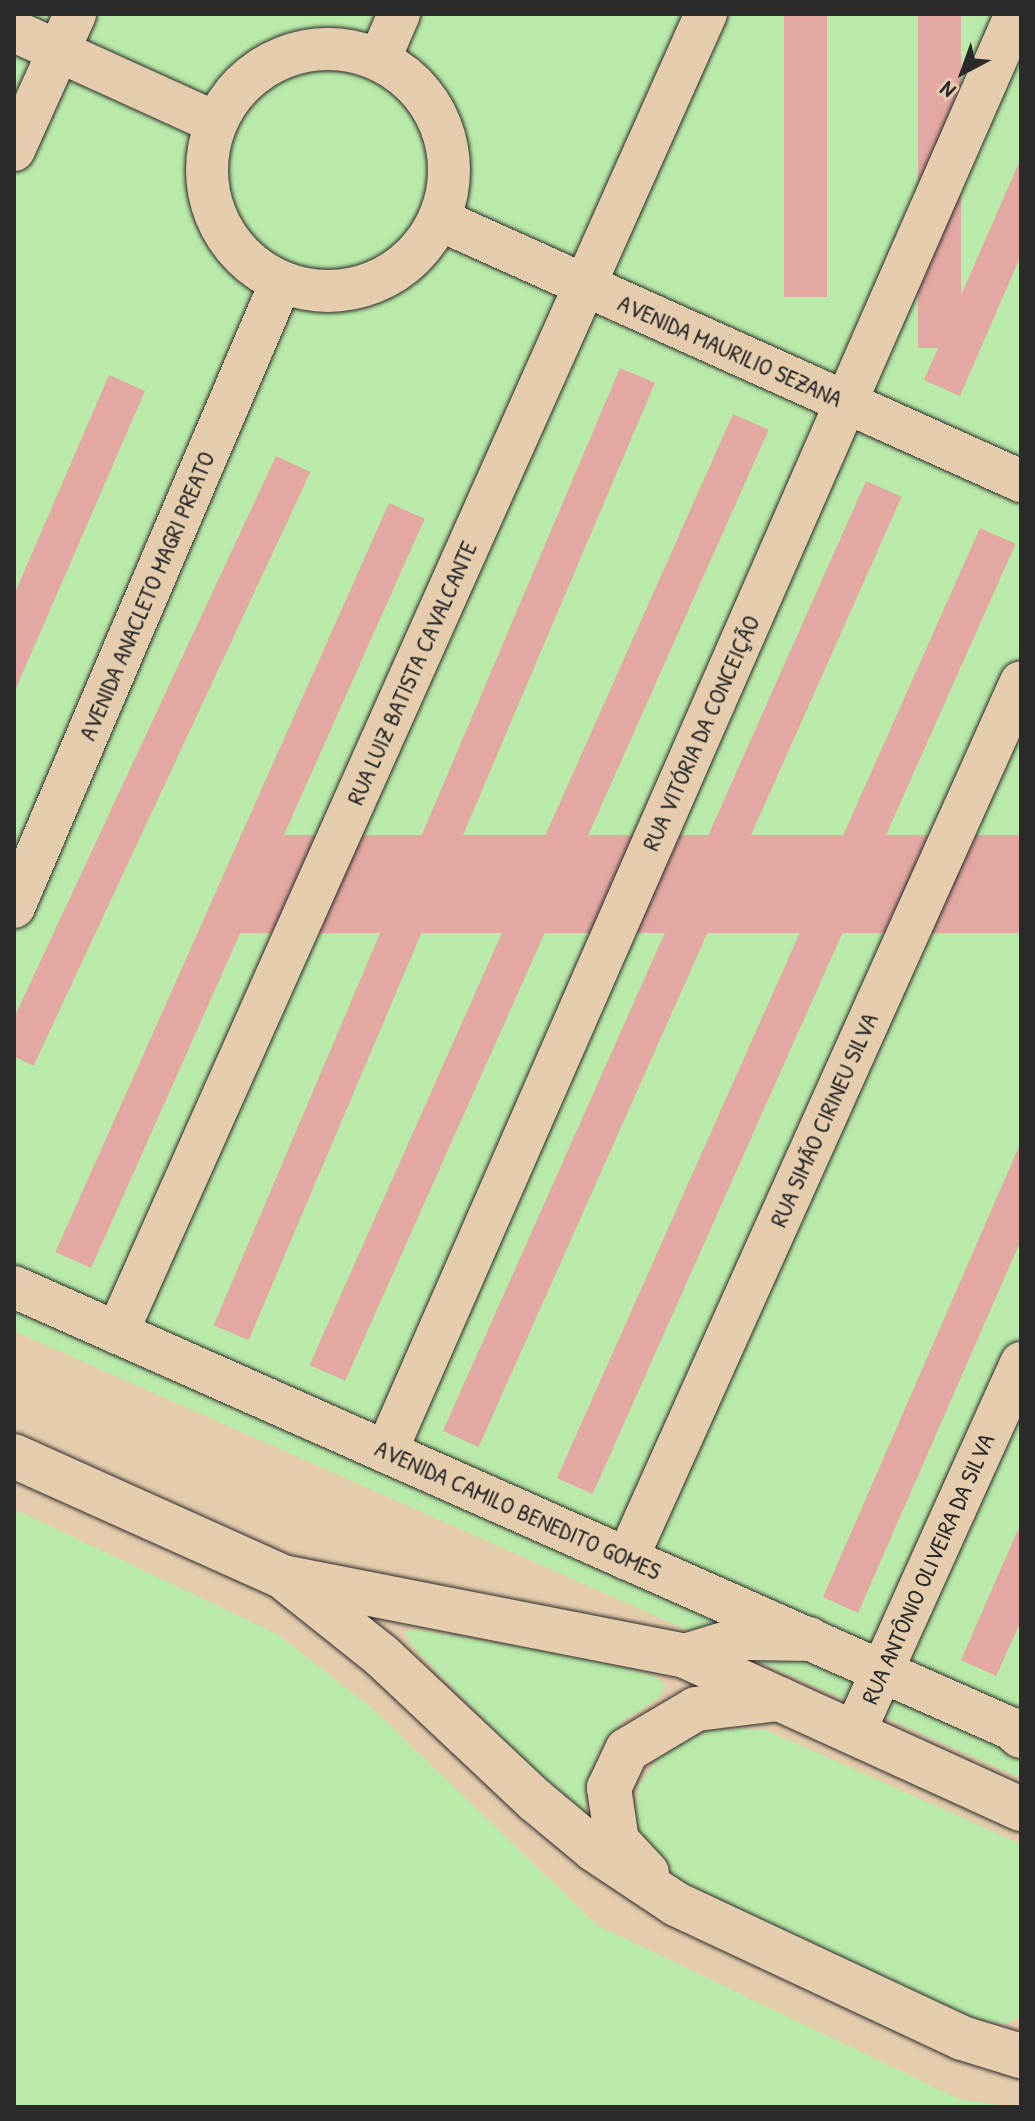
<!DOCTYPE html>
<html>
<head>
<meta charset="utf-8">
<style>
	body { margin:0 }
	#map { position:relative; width:1035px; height:2121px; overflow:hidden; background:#e5ccad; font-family:"Patrick Hand",sans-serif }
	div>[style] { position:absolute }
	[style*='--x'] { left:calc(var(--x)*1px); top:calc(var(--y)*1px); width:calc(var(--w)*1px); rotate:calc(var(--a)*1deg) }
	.green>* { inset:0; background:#b9eaa9 }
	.building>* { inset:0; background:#e2a8a1; transform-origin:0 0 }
	.roads { filter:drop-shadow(0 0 2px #2b2b2b) drop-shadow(0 0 2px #2b2b2b) }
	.street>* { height:42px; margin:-21px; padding:0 21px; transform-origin:21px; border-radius:21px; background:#e5ccad }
	.street>.ring { margin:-21px; padding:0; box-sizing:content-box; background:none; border:42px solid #e5ccad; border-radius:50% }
	.primary>* { height:44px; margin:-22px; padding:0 22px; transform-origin:22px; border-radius:22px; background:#e5ccad }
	span { translate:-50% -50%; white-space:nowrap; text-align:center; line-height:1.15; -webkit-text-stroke:6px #e5ccad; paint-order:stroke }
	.street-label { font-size:24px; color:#2b2b2b }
	.frame { position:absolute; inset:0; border:16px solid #2b2b2b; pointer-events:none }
	.north { position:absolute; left:923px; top:32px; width:80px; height:80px; -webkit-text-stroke:6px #e5ccad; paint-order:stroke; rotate:221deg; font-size:22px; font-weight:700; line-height:32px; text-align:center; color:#2b2b2b }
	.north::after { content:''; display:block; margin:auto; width:28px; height:36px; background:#2b2b2b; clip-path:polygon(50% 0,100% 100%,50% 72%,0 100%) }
</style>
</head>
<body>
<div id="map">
	<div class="green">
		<div style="clip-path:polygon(14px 14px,1021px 14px,1021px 1778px,14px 1331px)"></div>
		<div style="clip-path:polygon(14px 1509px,277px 1634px,374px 1710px,597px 1925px,959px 2099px,1013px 2107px,14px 2107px)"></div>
		<div style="clip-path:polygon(419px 1630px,578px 1656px,655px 1676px,665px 1685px,659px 1698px,624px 1720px,601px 1746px,588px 1780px,583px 1820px,412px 1646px,404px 1631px)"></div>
		<div style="clip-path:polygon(740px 1728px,766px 1730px,1021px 1844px,1021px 2017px,1004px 2024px,974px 2019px,689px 1890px,664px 1869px,645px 1849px,635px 1816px,639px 1784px,661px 1755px,684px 1741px,711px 1730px)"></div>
	</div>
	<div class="building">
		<div style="left:784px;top:14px;width:43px;height:283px"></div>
		<div style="left:918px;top:14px;width:43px;height:334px"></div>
		<div style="clip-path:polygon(1021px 158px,1021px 255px,960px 396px,924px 380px)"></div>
		<div style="left:620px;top:368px;width:38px;height:1040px;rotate:23deg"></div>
		<div style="clip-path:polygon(109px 375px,145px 391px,14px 693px,14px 595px)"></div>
		<div style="left:733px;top:414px;width:39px;height:1041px;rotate:24deg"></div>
		<div style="left:276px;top:456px;width:38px;height:655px;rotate:25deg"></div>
		<div style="left:866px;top:481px;width:39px;height:1040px;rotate:24deg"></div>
		<div style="left:389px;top:503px;width:39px;height:820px;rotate:24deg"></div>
		<div style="left:980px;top:528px;width:39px;height:1040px;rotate:24deg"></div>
		<div style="left:1021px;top:835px;width:98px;height:781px;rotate:90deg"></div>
		<div style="clip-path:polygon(1021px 1142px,1021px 1240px,858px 1613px,823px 1597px)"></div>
		<div style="clip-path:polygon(1021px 1523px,1021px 1621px,996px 1676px,961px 1660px)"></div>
	</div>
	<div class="roads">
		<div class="street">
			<div style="--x:14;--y:31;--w:221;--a:24.4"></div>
			<div class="ring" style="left:207px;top:49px;width:200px;height:200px"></div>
			<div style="--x:380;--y:58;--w:48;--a:-66.6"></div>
			<div style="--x:14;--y:150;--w:149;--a:-65.8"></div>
			<div style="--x:440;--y:220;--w:637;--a:24.19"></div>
			<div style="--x:14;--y:907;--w:677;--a:-66.88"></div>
			<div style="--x:14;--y:1287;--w:1101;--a:23.89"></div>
			<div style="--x:117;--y:1333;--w:1445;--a:-65.94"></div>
			<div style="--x:386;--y:1452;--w:1570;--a:-66.34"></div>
			<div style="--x:627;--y:1559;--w:961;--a:-65.81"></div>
			<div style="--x:855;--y:1731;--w:404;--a:-65.7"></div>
		</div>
		<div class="primary">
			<div style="--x:14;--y:1456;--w:295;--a:24.2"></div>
			<div style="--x:283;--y:1577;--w:410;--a:11.1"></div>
			<div style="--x:685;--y:1656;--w:369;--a:24.5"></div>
			<div style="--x:288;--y:1581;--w:120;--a:38.6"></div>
			<div style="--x:382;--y:1656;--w:210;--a:43.3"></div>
			<div style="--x:535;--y:1800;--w:78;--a:39.8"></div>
			<div style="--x:595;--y:1850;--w:97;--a:33.7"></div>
			<div style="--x:676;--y:1904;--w:316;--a:25.1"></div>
			<div style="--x:962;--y:2038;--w:62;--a:17"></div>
			<div style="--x:685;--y:1656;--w:61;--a:-17.2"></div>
			<div style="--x:743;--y:1638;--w:66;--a:0.9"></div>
			<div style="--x:1014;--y:1730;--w:9;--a:41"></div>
			<div style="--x:647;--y:1873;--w:44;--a:-133.2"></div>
			<div style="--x:617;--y:1841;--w:54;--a:-98.6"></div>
			<div style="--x:609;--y:1788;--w:42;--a:-64.7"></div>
			<div style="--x:627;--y:1750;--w:80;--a:-30.7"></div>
			<div style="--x:696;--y:1709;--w:84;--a:-6.9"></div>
		</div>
	</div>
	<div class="street-label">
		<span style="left:730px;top:351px;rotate:24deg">AVENIDA MAURILIO SEZANA</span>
		<span style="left:147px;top:596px;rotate:-67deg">AVENIDA ANACLETO MAGRI PREATO</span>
		<span style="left:412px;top:673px;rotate:-66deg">RUA LUIZ BATISTA CAVALCANTE</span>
		<span style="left:701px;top:733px;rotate:-66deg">RUA VITÓRIA DA CONCEIÇÃO</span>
		<span style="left:824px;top:1120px;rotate:-66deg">RUA SIMÃO CIRINEU SILVA</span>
		<span style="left:518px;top:1510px;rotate:24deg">AVENIDA CAMILO BENEDITO GOMES</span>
		<span style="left:928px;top:1569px;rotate:-66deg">RUA ANTÔNIO OLIVEIRA DA SILVA</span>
	</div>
	<div class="frame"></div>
	<div class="north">N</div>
</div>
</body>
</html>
